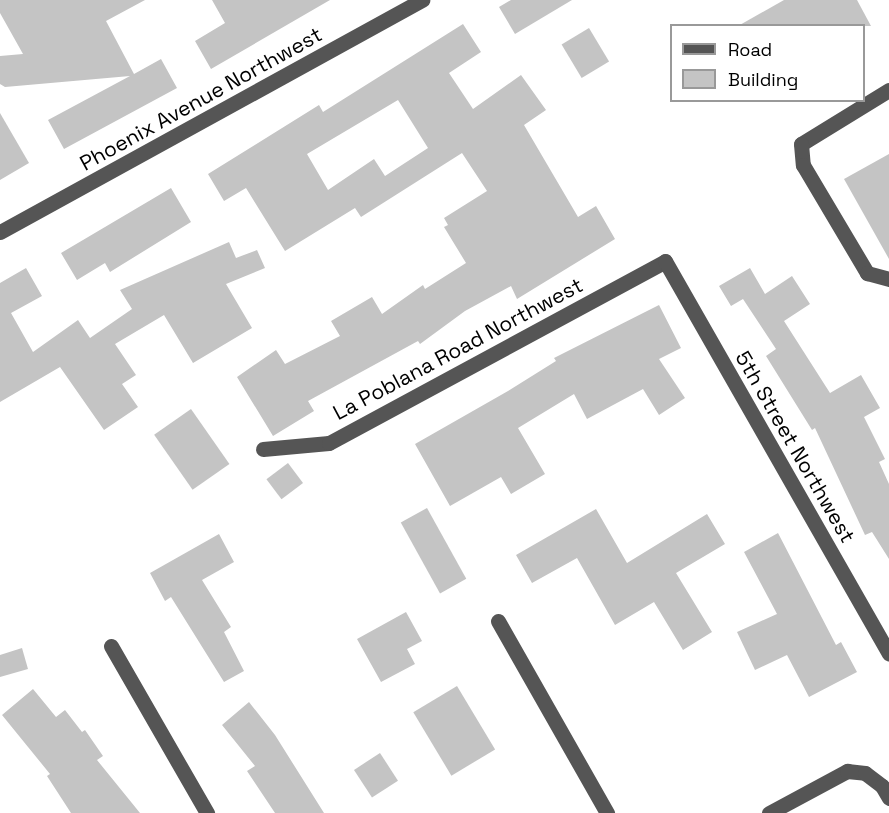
<!DOCTYPE html>
<html>
<head>
<meta charset="utf-8">
<style>
	body { margin:0 }
	#map { position:relative; width:889px; height:813px; overflow:hidden; background:#fff; font-family:"Space Grotesk",sans-serif }
	div>[style] { position:absolute }
	[style*='--x'] { left:calc(var(--x)*1px); top:calc(var(--y)*1px); width:calc(var(--w)*1px); rotate:calc(var(--a)*1deg) }
	.building>* { inset:0; background:#c4c4c4; transform-origin:0 0 }
	.minor>* { height:15px; margin:-7.5px; padding:0 7.5px; transform-origin:7.5px; border-radius:7.5px; background:#555 }
	span { translate:-50% -50%; white-space:nowrap; text-align:center; line-height:1.15; -webkit-text-stroke:5px #fff; paint-order:stroke }
	.street-label { font-size:21px; color:#000 }
	.legend { position:absolute; left:670px; top:24px; width:195px; height:78px; box-sizing:border-box; background:#fff; border:2px solid #999; margin:0; padding:8px 10px; list-style:none; font-size:18px; color:#000 }
	.legend li { display:flex; align-items:center; gap:12px; height:30px }
	.legend b { width:30px; border:2px solid #999 }
</style>
</head>
<body>
<div id="map">
	<div class="building">
		<div style="clip-path:polygon(0 0,145px 0,106px 21px,134px 74px,161px 59px,177px 88px,64px 149px,48px 120px,130px 76px,5px 87px,0 84px,0 56px,23px 54px,0 13px)"></div>
		<div style="clip-path:polygon(212px 0,330px 0,211px 69px,195px 41px,225px 23px)"></div>
		<div style="clip-path:polygon(511px 0,572px 0,515px 34px,499px 7px)"></div>
		<div style="clip-path:polygon(784px 0,857px 0,871px 26px,738px 26px)"></div>
		<div style="clip-path:polygon(evenodd,463px 24px,481px 52px,449px 73px,473px 109px,521px 75px,546px 110px,524px 125px,578px 217px,596px 206px,615px 239px,517px 299px,511px 286px,465px 311px,420px 344px,418px 341px,308px 401px,314px 411px,273px 436px,237px 377px,276px 350px,285px 364px,340px 336px,331px 321px,372px 297px,382px 314px,423px 285px,425px 289px,466px 263px,444px 227px,448px 225px,444px 218px,487px 191px,462px 153px,361px 217px,355px 208px,285px 251px,246px 188px,224px 201px,208px 174px,319px 105px,323px 112px,463px 24px,398px 100px,428px 148px,385px 176px,374px 159px,328px 190px,307px 154px,398px 100px)"></div>
		<div style="left:589px;top:28px;width:39px;height:32px;rotate:59deg"></div>
		<div style="clip-path:polygon(0 113px,29px 163px,0 180px)"></div>
		<div style="clip-path:polygon(889px 154px,889px 259px,844px 179px)"></div>
		<div style="clip-path:polygon(171px 188px,191px 222px,110px 272px,105px 263px,77px 280px,61px 253px)"></div>
		<div style="clip-path:polygon(229px 242px,236px 258px,257px 250px,265px 268px,226px 284px,252px 328px,193px 363px,164px 315px,115px 344px,136px 375px,122px 384px,138px 407px,104px 430px,60px 367px,0 402px,0 283px,26px 268px,42px 296px,11px 313px,33px 352px,78px 320px,90px 338px,132px 309px,120px 290px)"></div>
		<div style="clip-path:polygon(750px 268px,765px 294px,792px 276px,810px 304px,784px 321px,830px 393px,861px 375px,880px 408px,864px 417px,885px 459px,879px 462px,889px 484px,889px 559px,872px 532px,865px 535px,815px 428px,812px 430px,766px 356px,776px 349px,743px 299px,731px 306px,719px 286px)"></div>
		<div style="clip-path:polygon(659px 305px,681px 348px,659px 359px,685px 398px,659px 415px,643px 389px,587px 419px,574px 394px,518px 428px,545px 474px,511px 494px,501px 477px,450px 506px,415px 444px,508px 391px,556px 361px,554px 358px)"></div>
		<div style="left:191px;top:409px;width:67px;height:45px;rotate:55deg"></div>
		<div style="left:288px;top:463px;width:25px;height:27px;rotate:53deg"></div>
		<div style="left:427px;top:508px;width:81px;height:30px;rotate:61deg"></div>
		<div style="clip-path:polygon(596px 509px,627px 563px,707px 514px,725px 544px,676px 573px,712px 632px,683px 650px,654px 602px,615px 625px,577px 558px,532px 583px,516px 555px)"></div>
		<div style="clip-path:polygon(778px 533px,836px 645px,841px 642px,857px 672px,809px 697px,787px 655px,755px 670px,737px 632px,777px 614px,744px 552px)"></div>
		<div style="clip-path:polygon(219px 534px,234px 562px,202px 580px,231px 627px,224px 632px,244px 671px,224px 682px,171px 597px,165px 601px,150px 573px)"></div>
		<div style="clip-path:polygon(406px 612px,422px 641px,407px 649px,415px 664px,381px 682px,357px 639px)"></div>
		<div style="clip-path:polygon(22px 648px,28px 669px,0 677px,0 655px)"></div>
		<div style="left:457px;top:686px;width:74px;height:51px;rotate:59deg"></div>
		<div style="clip-path:polygon(33px 689px,56px 717px,65px 710px,82px 732px,85px 730px,103px 756px,97px 760px,140px 813px,71px 813px,47px 776px,50px 774px,2px 715px)"></div>
		<div style="clip-path:polygon(249px 702px,275px 735px,324px 813px,275px 813px,247px 771px,255px 766px,222px 725px)"></div>
		<div style="left:380px;top:753px;width:33px;height:31px;rotate:57deg"></div>
	</div>
	<div class="minor">
		<div style="--x:889;--y:90;--w:103;--a:148.5"></div>
		<div style="--x:801;--y:144;--w:21;--a:85"></div>
		<div style="--x:803;--y:165;--w:126;--a:59.3"></div>
		<div style="--x:867;--y:273;--w:23;--a:15"></div>
		<div style="--x:0;--y:232;--w:482;--a:-28.8"></div>
		<div style="--x:263;--y:449;--w:66;--a:-5.2"></div>
		<div style="--x:329;--y:443;--w:382;--a:-28.4"></div>
		<div style="--x:665;--y:261;--w:452;--a:60.3"></div>
		<div style="--x:498;--y:621;--w:221;--a:60.4"></div>
		<div style="--x:111;--y:646;--w:193;--a:60.1"></div>
		<div style="--x:769;--y:813;--w:89;--a:-28.3"></div>
		<div style="--x:847;--y:771;--w:18;--a:6"></div>
		<div style="--x:865;--y:773;--w:21;--a:37"></div>
		<div style="--x:882;--y:786;--w:14;--a:60"></div>
	</div>
	<div class="street-label">
		<span style="left:201px;top:99px;rotate:-29deg">Phoenix Avenue Northwest</span>
		<span style="left:458px;top:349px;rotate:-28deg">La Poblana Road Northwest</span>
		<span style="left:795px;top:447px;rotate:60deg">5th Street Northwest</span>
	</div>
	<ul class="legend">
	<li><b style="height:8px;background:#555"></b>Road</li>
	<li><b style="height:16px;background:#c4c4c4"></b>Building</li>
	</ul>
</div>
</body>
</html>
